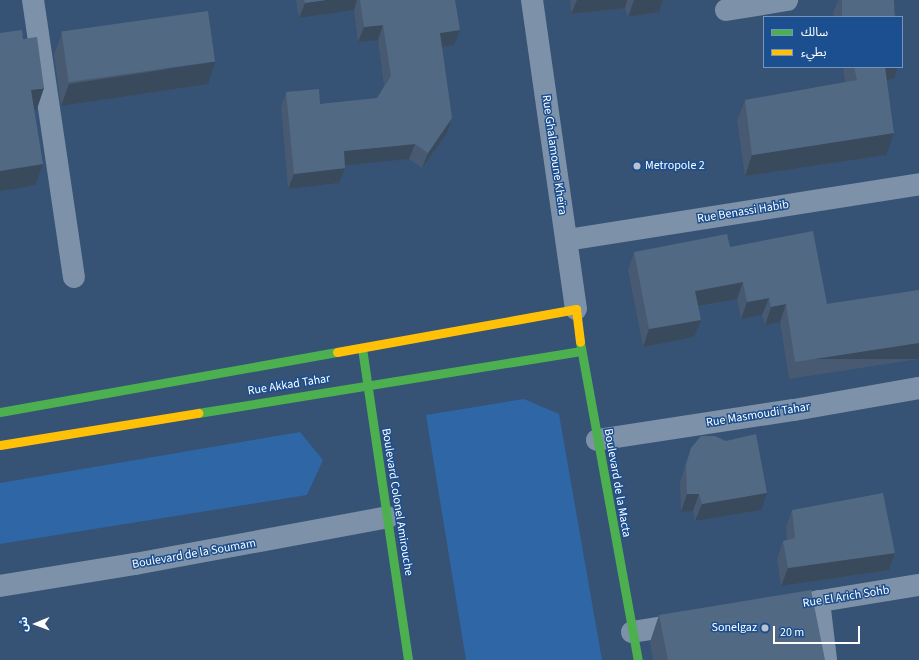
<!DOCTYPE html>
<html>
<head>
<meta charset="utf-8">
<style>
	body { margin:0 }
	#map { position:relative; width:919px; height:660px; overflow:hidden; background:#365274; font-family:"Source Sans 3","Noto Sans Arabic",sans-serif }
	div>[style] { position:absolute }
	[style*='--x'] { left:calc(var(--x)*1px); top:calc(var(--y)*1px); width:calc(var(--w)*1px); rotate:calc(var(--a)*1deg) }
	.green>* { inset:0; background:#2f66a5 }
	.street>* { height:22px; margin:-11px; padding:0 11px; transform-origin:11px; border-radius:11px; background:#7d92a8 }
	.fast>* { height:9px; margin:-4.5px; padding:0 4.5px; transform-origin:4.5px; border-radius:4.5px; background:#4caf50 }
	.slow>* { height:9px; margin:-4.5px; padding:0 4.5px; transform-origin:4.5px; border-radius:4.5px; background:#ffc107 }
	.wall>* { inset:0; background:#475a72 }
	.shaded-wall>* { inset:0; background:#394a5c; transform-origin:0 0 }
	.building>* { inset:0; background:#526984; transform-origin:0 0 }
	.dots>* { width:11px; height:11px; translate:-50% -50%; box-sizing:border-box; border:2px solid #1b4f8f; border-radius:50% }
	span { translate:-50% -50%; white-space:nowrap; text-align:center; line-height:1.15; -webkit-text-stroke:3px #1b4f8f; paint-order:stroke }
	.street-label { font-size:12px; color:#fff }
	.poi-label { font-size:12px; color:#fff }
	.left { translate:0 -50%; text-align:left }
	.right { translate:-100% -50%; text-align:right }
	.legend { position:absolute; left:763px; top:16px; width:140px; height:52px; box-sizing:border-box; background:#1b4f8f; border:1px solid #7695bc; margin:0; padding:5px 7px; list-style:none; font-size:12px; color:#fff }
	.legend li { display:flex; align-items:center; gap:8px; height:20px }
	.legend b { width:20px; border:1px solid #7695bc }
	.north { position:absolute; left:16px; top:604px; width:40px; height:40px; -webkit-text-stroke:3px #1b4f8f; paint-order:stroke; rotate:269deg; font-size:11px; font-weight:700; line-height:16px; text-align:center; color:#fff }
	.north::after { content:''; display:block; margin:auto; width:14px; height:18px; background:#fff; clip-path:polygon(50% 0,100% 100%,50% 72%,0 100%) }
	.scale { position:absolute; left:773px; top:626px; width:87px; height:18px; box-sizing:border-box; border:2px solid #fff; border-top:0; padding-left:5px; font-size:12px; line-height:14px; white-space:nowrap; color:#fff; -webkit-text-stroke:3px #1b4f8f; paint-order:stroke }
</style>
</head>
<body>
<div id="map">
	<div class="green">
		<div style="clip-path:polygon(524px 399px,559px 414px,602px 660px,466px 660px,426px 415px)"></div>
		<div style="clip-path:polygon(300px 432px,323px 460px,307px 495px,0 544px,0 483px)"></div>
	</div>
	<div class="street">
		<div style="--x:33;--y:0;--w:280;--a:81.6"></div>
		<div style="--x:532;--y:0;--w:312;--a:81.9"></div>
		<div style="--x:726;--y:10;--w:62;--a:-9.3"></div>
		<div style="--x:567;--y:240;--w:356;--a:-9"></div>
		<div style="--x:597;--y:440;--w:199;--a:-8.7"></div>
		<div style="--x:794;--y:410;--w:127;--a:-10"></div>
		<div style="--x:0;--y:586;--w:137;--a:-9.3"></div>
		<div style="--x:135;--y:564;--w:257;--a:-10.5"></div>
		<div style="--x:819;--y:601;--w:59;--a:83.2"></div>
		<div style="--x:784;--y:607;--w:137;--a:-9.3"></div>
		<div style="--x:632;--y:632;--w:52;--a:-8.9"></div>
	</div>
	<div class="fast">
		<div style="--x:580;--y:342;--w:323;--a:79.7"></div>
		<div style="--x:362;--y:348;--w:315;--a:81.6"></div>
		<div style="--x:0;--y:412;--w:342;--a:-10.1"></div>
		<div style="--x:198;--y:413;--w:388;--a:-9.2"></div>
	</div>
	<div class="slow">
		<div style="--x:337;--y:352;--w:243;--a:-10.2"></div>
		<div style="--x:576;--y:309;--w:33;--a:83"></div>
		<div style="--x:0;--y:445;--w:201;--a:-9.2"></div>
	</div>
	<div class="wall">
		<div style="clip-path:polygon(296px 0,455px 0,454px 45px,442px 47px,452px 118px,447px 133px,422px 168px,409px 159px,345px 165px,339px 183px,288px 189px,281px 107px,286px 92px,320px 104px,377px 98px,384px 86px,378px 40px,358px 42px,354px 10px,299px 18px)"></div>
		<div style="clip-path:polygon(570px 0,663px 0,659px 12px,628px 17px,625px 8px,571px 14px)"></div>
		<div style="clip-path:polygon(838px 0,894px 0,896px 17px,834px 17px,833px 13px)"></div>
		<div style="clip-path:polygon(62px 33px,208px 84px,61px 106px,54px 55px)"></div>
		<div style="clip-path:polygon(843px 67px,898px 67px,894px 79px,887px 80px,886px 155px,745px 176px,737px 121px,745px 100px,845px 82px)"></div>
		<div style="clip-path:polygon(730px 247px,827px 304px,919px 290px,919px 359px,789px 379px,780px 322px,765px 325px,762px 315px,741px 319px,737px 299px,698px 307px,694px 337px,643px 347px,628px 270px,634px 252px)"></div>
		<div style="clip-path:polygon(691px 448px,761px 510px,695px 521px,693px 511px,681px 512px,680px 482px,685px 466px)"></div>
		<div style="clip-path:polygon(792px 510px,895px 553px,889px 570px,781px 586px,777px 559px,783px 541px,787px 540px,786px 527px)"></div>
		<div style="clip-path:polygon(659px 615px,825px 660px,653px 660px,650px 642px)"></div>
	</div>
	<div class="shaded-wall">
		<div style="clip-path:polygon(326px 0,357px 0,354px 10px,299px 18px,305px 3px)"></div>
		<div style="clip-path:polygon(577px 0,627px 0,625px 8px,571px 14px)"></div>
		<div style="clip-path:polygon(634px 0,663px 0,659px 12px,628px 17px)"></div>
		<div style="clip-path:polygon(383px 25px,378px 40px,358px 42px,364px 27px)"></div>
		<div style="clip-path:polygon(460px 30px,454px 45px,434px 48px,440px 33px)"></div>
		<div style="clip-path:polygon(215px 62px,208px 84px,61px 106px,69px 84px)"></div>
		<div style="clip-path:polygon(882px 67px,898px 67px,894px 79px,877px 82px)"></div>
		<div style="clip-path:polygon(44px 88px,37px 109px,23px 111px,31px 90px)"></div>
		<div style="clip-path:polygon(452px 118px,447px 133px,422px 168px,428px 153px)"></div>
		<div style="clip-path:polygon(894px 133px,886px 155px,745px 176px,752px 155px)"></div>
		<div style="clip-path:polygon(415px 144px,409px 159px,338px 166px,344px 151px)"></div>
		<div style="clip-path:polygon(43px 164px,35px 185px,0 191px,0 171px)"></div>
		<div style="clip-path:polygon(345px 168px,339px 183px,288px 189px,294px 174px)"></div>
		<div style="clip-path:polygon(743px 282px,737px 299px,689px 308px,695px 291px)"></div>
		<div style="clip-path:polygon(769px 298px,762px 315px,741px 319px,747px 302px)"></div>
		<div style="clip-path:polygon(786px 304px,780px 322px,765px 325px,771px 307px)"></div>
		<div style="clip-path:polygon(701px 320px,694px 337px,643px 347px,649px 329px)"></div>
		<div style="left:919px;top:343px;width:16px;height:125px;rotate:90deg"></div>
		<div style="clip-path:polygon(767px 493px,761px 510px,695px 521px,702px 504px)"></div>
		<div style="clip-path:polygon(687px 494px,699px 494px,693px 511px,681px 512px)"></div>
		<div style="clip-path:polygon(895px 553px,889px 570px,781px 586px,788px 568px)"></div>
	</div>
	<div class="building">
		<div style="clip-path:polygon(304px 0,326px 0,305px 3px)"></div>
		<div style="clip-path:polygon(360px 0,455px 0,460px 30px,440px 33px,452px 118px,428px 153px,415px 144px,344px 151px,345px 168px,294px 174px,286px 92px,319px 89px,320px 104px,377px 98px,391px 76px,383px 25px,364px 27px)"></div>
		<div style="left:842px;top:0;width:52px;height:17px"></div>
		<div style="left:208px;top:11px;width:51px;height:148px;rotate:82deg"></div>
		<div style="clip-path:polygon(22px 30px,23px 39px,37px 37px,44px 88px,31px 90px,43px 164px,0 171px,0 33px)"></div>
		<div style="clip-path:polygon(854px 67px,885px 67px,894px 133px,752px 155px,745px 100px,857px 80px)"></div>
		<div style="clip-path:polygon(813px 231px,827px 304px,919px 290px,919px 343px,795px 362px,786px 304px,771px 307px,769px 298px,747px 302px,743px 282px,695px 291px,701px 320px,649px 329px,634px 252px,727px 234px,730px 247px)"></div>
		<div style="clip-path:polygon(756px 434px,767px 493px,702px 504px,699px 494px,687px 494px,686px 465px,691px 448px,701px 436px,715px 436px,726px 441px)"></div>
		<div style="clip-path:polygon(883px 493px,895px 553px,788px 568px,783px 541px,795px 538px,792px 510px)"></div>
		<div style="clip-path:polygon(811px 590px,825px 660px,668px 660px,659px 615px)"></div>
	</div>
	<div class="dots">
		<div style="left:637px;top:166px;background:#b9c2ce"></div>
		<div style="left:765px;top:628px;background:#b9c2ce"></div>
	</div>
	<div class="street-label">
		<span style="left:554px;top:155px;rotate:82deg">Rue Ghalamoune Kheïra</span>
		<span style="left:743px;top:212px;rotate:-9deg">Rue Benassi Habib</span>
		<span style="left:289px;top:385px;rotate:-9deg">Rue Akkad Tahar</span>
		<span style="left:758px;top:415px;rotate:-9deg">Rue Masmoudi Tahar</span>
		<span style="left:617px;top:483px;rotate:80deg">Boulevard de la Macta</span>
		<span style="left:397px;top:502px;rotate:81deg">Boulevard Colonel Amirouche</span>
		<span style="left:194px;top:554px;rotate:-10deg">Boulevard de la Soumam</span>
		<span style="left:846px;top:597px;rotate:-9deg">Rue El Arich Sohb</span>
	</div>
	<div class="poi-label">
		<span class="left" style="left:645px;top:166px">Metropole 2</span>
		<span class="right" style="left:757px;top:628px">Sonelgaz</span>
	</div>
	<ul class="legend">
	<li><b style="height:5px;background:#4caf50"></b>سالك</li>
	<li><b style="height:5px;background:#ffc107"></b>بطيء</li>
	</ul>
	<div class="north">ش</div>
	<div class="scale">20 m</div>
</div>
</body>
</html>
